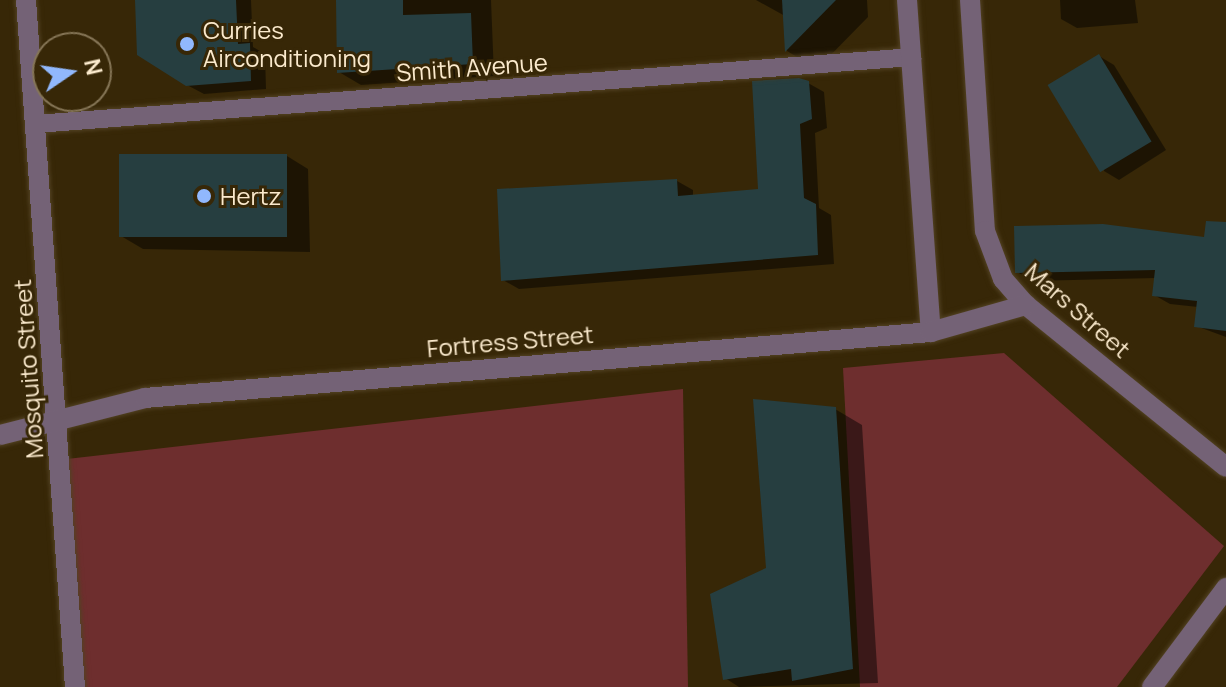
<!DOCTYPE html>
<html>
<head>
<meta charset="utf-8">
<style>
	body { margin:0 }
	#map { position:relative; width:1226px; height:687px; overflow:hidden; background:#372707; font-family:Manrope,sans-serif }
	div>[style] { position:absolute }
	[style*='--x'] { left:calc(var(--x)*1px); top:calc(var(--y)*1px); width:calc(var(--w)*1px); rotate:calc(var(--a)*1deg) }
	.green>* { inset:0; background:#6e2e2e }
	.shadow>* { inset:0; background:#0007 }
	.building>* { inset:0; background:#263e40; transform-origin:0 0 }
	.roads { filter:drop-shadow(0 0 2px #524223) drop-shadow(0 0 2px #524223) }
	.service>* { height:18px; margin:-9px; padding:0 9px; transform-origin:9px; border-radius:9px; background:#746276 }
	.minor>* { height:20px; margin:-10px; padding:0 10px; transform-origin:10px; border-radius:10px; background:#746276 }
	.dots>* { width:22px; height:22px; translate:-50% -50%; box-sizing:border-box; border:4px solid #372707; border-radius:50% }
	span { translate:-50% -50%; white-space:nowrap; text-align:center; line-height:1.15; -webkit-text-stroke:6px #372707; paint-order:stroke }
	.poi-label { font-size:24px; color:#fbeacd }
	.left { translate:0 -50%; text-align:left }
	.street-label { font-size:24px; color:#fbeacd }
	.north { position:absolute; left:32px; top:32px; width:80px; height:80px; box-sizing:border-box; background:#372707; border:2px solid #857556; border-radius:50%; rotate:77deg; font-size:22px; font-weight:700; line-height:32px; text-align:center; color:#fbeacd }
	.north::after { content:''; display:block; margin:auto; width:28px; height:36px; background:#91b8fd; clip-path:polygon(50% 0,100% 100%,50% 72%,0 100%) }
</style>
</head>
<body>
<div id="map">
	<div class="green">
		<div style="clip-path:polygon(1004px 353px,1224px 546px,1117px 687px,860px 687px,843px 368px)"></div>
		<div style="clip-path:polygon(683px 389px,688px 687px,75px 687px,58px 460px)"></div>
	</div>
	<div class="shadow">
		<div style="clip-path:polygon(137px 0,251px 0,253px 47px,265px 54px,266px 89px,204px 94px,187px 85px)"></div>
		<div style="clip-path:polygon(338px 0,491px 0,494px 76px,361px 85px,339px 72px)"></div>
		<div style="clip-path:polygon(756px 0,867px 0,868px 17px,817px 69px,787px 51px,785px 16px)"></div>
		<div style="clip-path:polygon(1060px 0,1135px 0,1138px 23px,1077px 28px,1061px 19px)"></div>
		<div style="clip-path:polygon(1099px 56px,1114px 65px,1166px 150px,1119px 180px,1104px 171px)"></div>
		<div style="clip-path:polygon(808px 83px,824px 92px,827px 128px,815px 133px,819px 208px,831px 215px,834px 264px,519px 289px,503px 280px,677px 181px,693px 190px,693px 197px,760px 191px)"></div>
		<div style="clip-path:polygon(287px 156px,308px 169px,310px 252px,143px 249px,121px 236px)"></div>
		<div style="clip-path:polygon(1226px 240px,1226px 337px,1196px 326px,1198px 307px,1170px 304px,1154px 295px,1156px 278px,1032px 281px,1017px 272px)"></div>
		<div style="clip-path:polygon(835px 409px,862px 425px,878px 683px,739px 687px,725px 678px)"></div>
	</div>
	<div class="building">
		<div style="clip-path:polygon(135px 0,236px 0,238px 44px,250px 43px,251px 81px,186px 86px,137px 55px)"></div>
		<div style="clip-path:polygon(336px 0,403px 0,403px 15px,471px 13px,473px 64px,337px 73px)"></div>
		<div style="clip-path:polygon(782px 0,836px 0,785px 52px)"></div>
		<div style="left:1099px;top:54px;width:102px;height:60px;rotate:59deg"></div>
		<div style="clip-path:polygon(799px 78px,809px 81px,812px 119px,800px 124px,804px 198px,816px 204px,818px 255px,501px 281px,497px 189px,677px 179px,678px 196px,758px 189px,752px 81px)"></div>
		<div style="left:119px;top:154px;width:168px;height:83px"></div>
		<div style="clip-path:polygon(1206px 221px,1226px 222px,1226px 331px,1194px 327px,1197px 301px,1152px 296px,1155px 270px,1015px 273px,1014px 226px,1103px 224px,1204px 237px)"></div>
		<div style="clip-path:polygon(753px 399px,836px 407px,853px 669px,792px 681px,791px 669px,723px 680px,710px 594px,766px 568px)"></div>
	</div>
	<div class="roads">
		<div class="service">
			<div style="--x:36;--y:124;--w:879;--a:-4.37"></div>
		</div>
		<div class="minor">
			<div style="--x:26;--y:0;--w:689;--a:85.92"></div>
			<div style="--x:907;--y:0;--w:333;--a:85.9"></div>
			<div style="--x:970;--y:0;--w:231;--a:86.3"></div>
			<div style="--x:985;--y:231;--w:51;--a:69.4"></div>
			<div style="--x:1003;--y:279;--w:35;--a:49"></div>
			<div style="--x:1026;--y:305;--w:257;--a:39"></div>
			<div style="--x:0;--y:435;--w:150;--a:-14.3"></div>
			<div style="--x:145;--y:398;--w:789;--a:-4.8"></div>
			<div style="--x:931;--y:332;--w:99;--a:-15.9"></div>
			<div style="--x:1152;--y:687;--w:124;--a:-53.2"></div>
		</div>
	</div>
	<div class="dots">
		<div style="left:187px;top:44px;background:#91b8fd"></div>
		<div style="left:204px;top:196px;background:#91b8fd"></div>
	</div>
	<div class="poi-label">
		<span class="left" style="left:203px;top:44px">Curries<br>Airconditioning</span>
		<span class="left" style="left:220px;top:196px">Hertz</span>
	</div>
	<div class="street-label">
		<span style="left:472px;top:67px;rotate:-4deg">Smith Avenue</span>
		<span style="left:1078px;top:310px;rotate:41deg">Mars Street</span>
		<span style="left:510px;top:341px;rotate:-5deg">Fortress Street</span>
		<span style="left:28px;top:369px;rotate:-94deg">Mosquito Street</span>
	</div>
	<div class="north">N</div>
</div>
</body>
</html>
